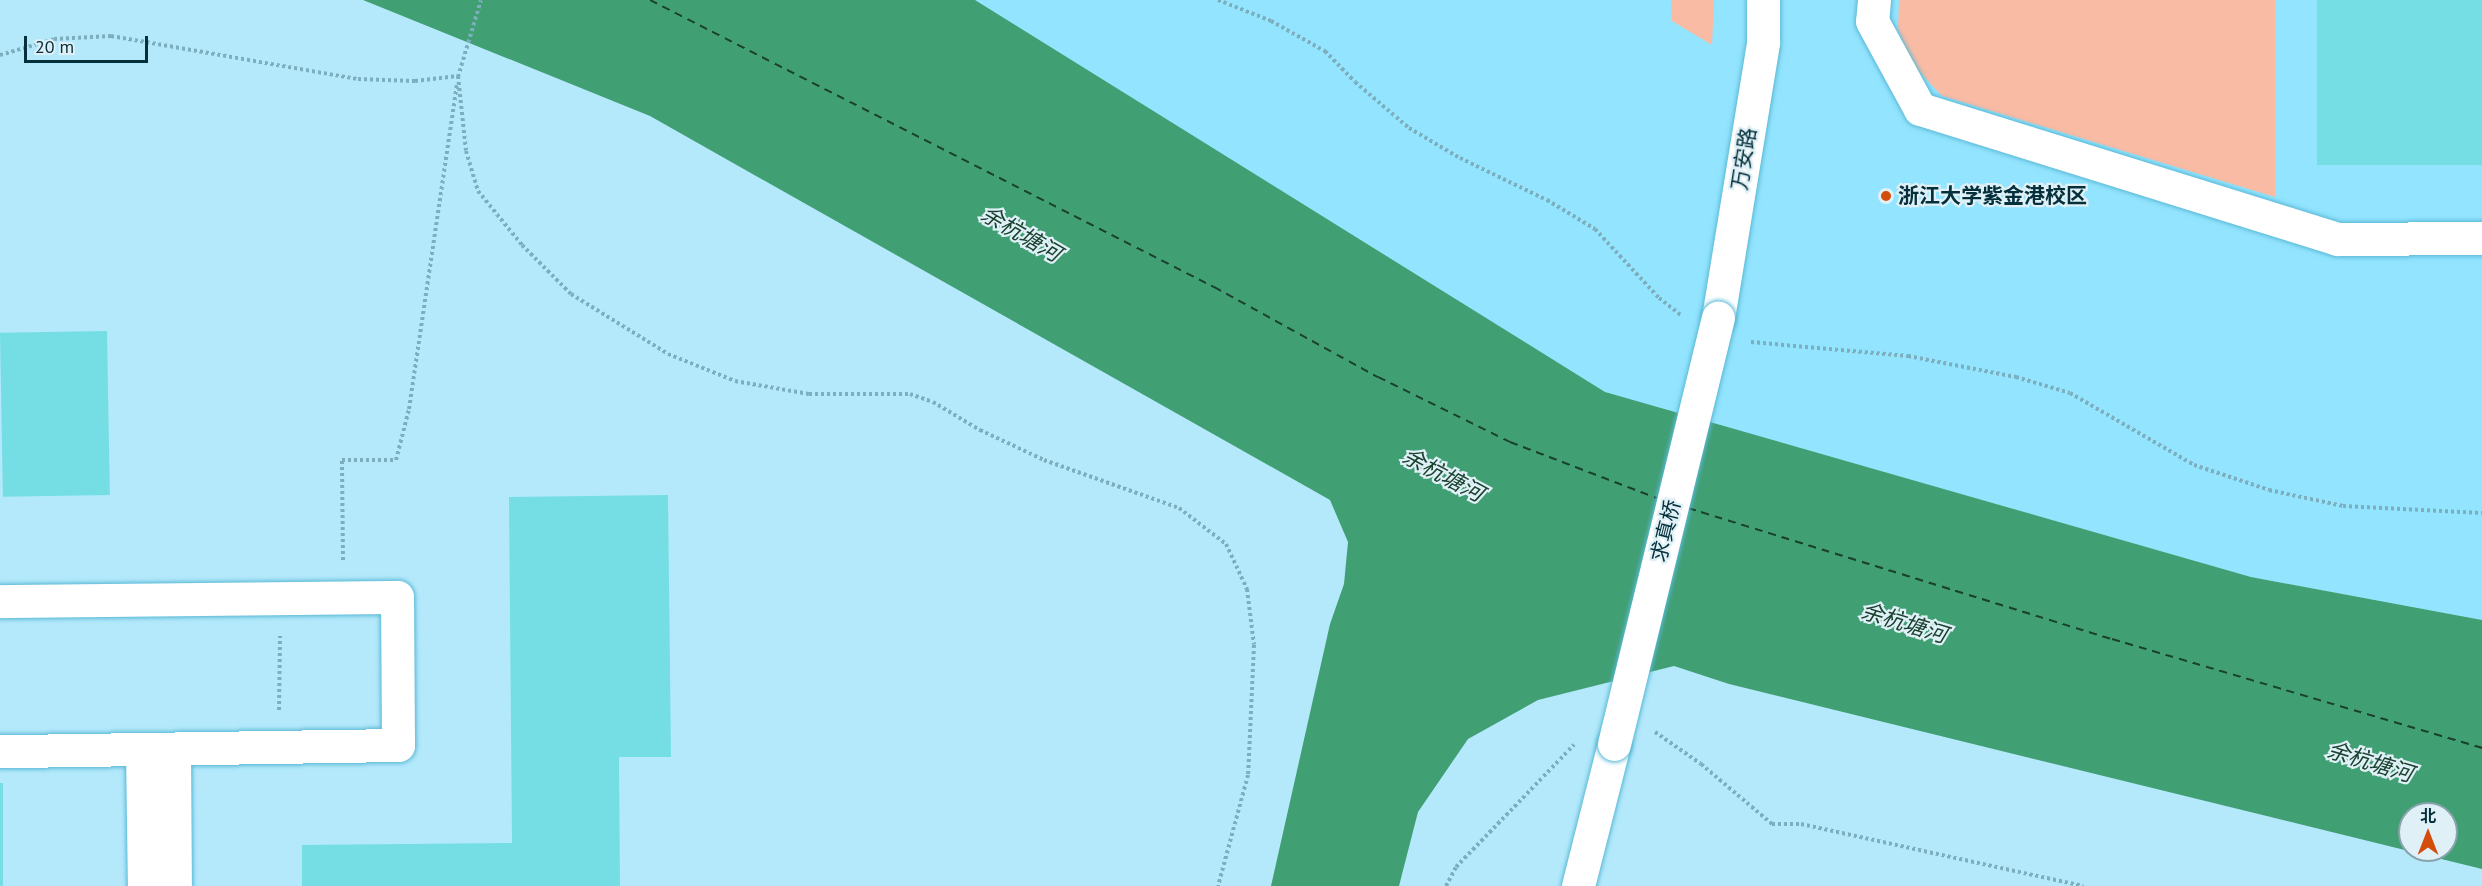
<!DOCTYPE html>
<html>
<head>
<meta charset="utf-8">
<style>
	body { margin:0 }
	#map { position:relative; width:2482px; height:886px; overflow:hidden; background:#b4e9fb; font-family:"PT Sans","Noto Sans SC",sans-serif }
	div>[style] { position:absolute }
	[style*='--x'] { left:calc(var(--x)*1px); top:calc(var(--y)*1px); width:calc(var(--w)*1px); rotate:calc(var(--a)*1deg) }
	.built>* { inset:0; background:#93e4fe }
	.green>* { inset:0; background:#fabba4 }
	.water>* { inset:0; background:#419f74 }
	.ferry>* { height:1.5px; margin-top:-0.75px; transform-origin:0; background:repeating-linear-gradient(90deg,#19412e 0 8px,transparent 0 14px) }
	.building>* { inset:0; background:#74dee4; transform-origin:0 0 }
	.path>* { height:4px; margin-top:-2px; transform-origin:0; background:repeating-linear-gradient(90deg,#7caebe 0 3px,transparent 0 6px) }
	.roads { filter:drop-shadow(0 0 2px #5ab9d6) drop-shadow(0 0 2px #5ab9d6) }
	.minor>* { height:33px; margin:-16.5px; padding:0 16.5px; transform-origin:16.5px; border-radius:16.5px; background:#fff }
	.bridges { filter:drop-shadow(0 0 2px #5ab9d6) drop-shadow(0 0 2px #5ab9d6) }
	.minor-bridge>* { height:33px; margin:-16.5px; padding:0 16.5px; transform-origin:16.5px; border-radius:16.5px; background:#fff }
	.dots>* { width:16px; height:16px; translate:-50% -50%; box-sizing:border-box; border:3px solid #dff0f6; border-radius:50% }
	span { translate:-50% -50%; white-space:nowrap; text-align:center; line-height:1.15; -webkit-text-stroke:4.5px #dff0f6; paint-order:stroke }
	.street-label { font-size:21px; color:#042f3b }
	.poi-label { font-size:21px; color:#042f3b; font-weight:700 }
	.left { translate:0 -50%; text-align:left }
	.water-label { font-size:22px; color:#19412e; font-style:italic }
	.north { position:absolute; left:2398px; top:802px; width:60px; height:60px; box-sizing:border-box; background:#dff0f6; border:2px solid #87a3ab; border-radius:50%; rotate:0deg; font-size:16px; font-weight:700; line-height:24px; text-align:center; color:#042f3b }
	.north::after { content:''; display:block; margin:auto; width:21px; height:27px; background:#d34d0c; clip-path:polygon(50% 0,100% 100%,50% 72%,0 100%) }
	.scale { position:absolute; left:24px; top:36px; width:124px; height:27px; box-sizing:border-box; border:3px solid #042f3b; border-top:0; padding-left:8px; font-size:18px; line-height:21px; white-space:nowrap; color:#042f3b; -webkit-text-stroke:4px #dff0f6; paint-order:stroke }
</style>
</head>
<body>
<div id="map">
	<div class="built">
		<div style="clip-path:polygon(975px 0,2482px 0,2482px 620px,2251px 577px,1605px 392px)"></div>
	</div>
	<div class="green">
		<div style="clip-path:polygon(1671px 0,1714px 0,1712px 45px,1672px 21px)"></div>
		<div style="clip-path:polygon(1899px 0,2275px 0,2275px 197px,1942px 96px,1912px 64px,1898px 30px)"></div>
	</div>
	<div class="water">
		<div style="clip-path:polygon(evenodd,363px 0,975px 0,1605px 392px,2251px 577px,2482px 620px,2482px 869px,1729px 684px,1674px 666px,1538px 700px,1468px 739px,1418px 812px,1399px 886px,1271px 886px,1330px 624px,1344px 584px,1348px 542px,1330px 500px,650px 116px,363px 0,2410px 814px,2446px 814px,2446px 850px,2410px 850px,2410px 814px)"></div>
	</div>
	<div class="ferry">
		<div style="--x:650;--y:0;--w:633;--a:26.97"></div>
		<div style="--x:1214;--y:287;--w:187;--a:28.8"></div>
		<div style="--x:1378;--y:377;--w:147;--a:26.2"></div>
		<div style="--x:1510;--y:442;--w:157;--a:20.9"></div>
		<div style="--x:1688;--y:508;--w:444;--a:17.2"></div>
		<div style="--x:2112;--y:639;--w:386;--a:16.4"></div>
	</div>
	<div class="building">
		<div style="left:2317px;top:0;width:165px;height:165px"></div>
		<div style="left:107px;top:331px;width:164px;height:107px;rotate:89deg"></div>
		<div style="clip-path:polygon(668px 495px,671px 757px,619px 757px,620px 886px,302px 886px,302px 845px,512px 843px,509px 497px)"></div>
		<div style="left:0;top:783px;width:3px;height:103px"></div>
	</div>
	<div class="path">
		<div style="--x:1218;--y:0;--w:57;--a:21.6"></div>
		<div style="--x:1271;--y:21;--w:62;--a:29.1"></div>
		<div style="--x:1325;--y:51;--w:43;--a:45.9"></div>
		<div style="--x:1355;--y:82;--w:71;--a:40.4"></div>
		<div style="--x:1409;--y:128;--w:59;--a:30.5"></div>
		<div style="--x:1460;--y:158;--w:97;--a:25.8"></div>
		<div style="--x:1547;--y:200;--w:56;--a:31.1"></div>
		<div style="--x:1595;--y:229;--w:94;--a:47.2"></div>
		<div style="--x:1659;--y:298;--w:28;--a:38"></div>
		<div style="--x:0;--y:55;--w:56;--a:-16.5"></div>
		<div style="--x:54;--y:39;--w:57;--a:-3"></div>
		<div style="--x:111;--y:36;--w:251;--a:9.9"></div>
		<div style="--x:358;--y:79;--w:57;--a:2"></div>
		<div style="--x:415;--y:81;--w:43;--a:-6.6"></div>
		<div style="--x:458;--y:76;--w:75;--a:83.9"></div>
		<div style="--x:466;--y:151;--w:42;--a:73.3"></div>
		<div style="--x:478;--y:191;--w:70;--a:50.8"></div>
		<div style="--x:522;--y:245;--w:69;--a:45"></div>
		<div style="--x:571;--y:294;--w:114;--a:31.7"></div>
		<div style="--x:668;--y:354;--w:72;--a:21.9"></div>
		<div style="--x:735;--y:381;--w:75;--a:10"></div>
		<div style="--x:809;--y:394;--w:101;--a:0"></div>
		<div style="--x:910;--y:394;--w:24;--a:19"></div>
		<div style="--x:933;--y:402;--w:55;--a:30.8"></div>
		<div style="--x:980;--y:430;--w:71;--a:25.1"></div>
		<div style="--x:1044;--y:460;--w:143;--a:19.6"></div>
		<div style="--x:1179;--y:508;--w:59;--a:37.5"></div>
		<div style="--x:1226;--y:544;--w:50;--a:65"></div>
		<div style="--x:1247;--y:589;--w:56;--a:82.9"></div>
		<div style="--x:1254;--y:645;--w:130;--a:92.6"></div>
		<div style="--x:1248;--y:775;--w:115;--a:105.1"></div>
		<div style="--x:458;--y:77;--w:80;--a:-73.4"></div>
		<div style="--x:1751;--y:342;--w:158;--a:5.1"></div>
		<div style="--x:1908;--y:356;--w:110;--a:11"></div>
		<div style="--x:2016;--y:377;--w:56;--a:16.5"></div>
		<div style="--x:2070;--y:393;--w:143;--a:30.1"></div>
		<div style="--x:2194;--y:465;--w:79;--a:18.4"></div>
		<div style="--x:2269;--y:490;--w:76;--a:12.2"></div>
		<div style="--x:2343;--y:506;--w:139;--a:2.9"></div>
		<div style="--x:343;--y:560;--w:100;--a:-90.6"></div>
		<div style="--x:342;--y:460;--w:54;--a:0"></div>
		<div style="--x:396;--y:460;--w:53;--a:-75.7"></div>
		<div style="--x:409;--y:409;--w:329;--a:-81.6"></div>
		<div style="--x:279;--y:710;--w:74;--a:-89.2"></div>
		<div style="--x:1655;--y:732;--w:56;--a:34.8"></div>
		<div style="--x:1701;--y:764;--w:93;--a:40.2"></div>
		<div style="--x:1772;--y:824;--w:29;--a:0"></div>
		<div style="--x:1801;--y:824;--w:289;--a:12.4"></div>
		<div style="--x:1446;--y:886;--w:21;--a:-62"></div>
		<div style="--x:1456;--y:867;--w:170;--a:-46"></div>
	</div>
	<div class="roads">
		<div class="minor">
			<div style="--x:1874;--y:0;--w:21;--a:95"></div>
			<div style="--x:1872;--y:21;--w:100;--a:61.4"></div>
			<div style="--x:1920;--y:109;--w:437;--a:17.3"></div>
			<div style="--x:2337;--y:239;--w:145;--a:-0.4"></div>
			<div style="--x:1718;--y:318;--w:280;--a:-80.7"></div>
			<div style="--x:1763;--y:42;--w:42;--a:-90"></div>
			<div style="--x:0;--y:601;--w:397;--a:-0.6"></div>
			<div style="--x:397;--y:597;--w:148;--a:89.6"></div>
			<div style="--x:398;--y:745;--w:398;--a:179.1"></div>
			<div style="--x:142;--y:750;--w:136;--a:89.2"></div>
			<div style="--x:174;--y:750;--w:136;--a:89.6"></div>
			<div style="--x:1578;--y:886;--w:146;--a:-75.8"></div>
		</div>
	</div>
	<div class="bridges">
		<div class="minor-bridge">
			<div style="--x:1614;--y:744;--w:439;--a:-76.3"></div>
		</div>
	</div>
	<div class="dots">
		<div style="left:1886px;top:196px;background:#d34d0c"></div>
	</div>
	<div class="street-label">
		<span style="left:1744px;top:159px;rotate:-81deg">万安路</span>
		<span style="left:1666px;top:531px;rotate:-76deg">求真桥</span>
	</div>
	<div class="poi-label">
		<span class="left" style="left:1898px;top:196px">浙江大学紫金港校区</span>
	</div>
	<div class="water-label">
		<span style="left:1021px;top:234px;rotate:30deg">余杭塘河</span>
		<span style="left:1443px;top:475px;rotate:28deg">余杭塘河</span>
		<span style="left:1904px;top:623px;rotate:17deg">余杭塘河</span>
		<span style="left:2370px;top:762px;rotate:17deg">余杭塘河</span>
	</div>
	<div class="north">北</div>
	<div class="scale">20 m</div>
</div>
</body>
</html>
